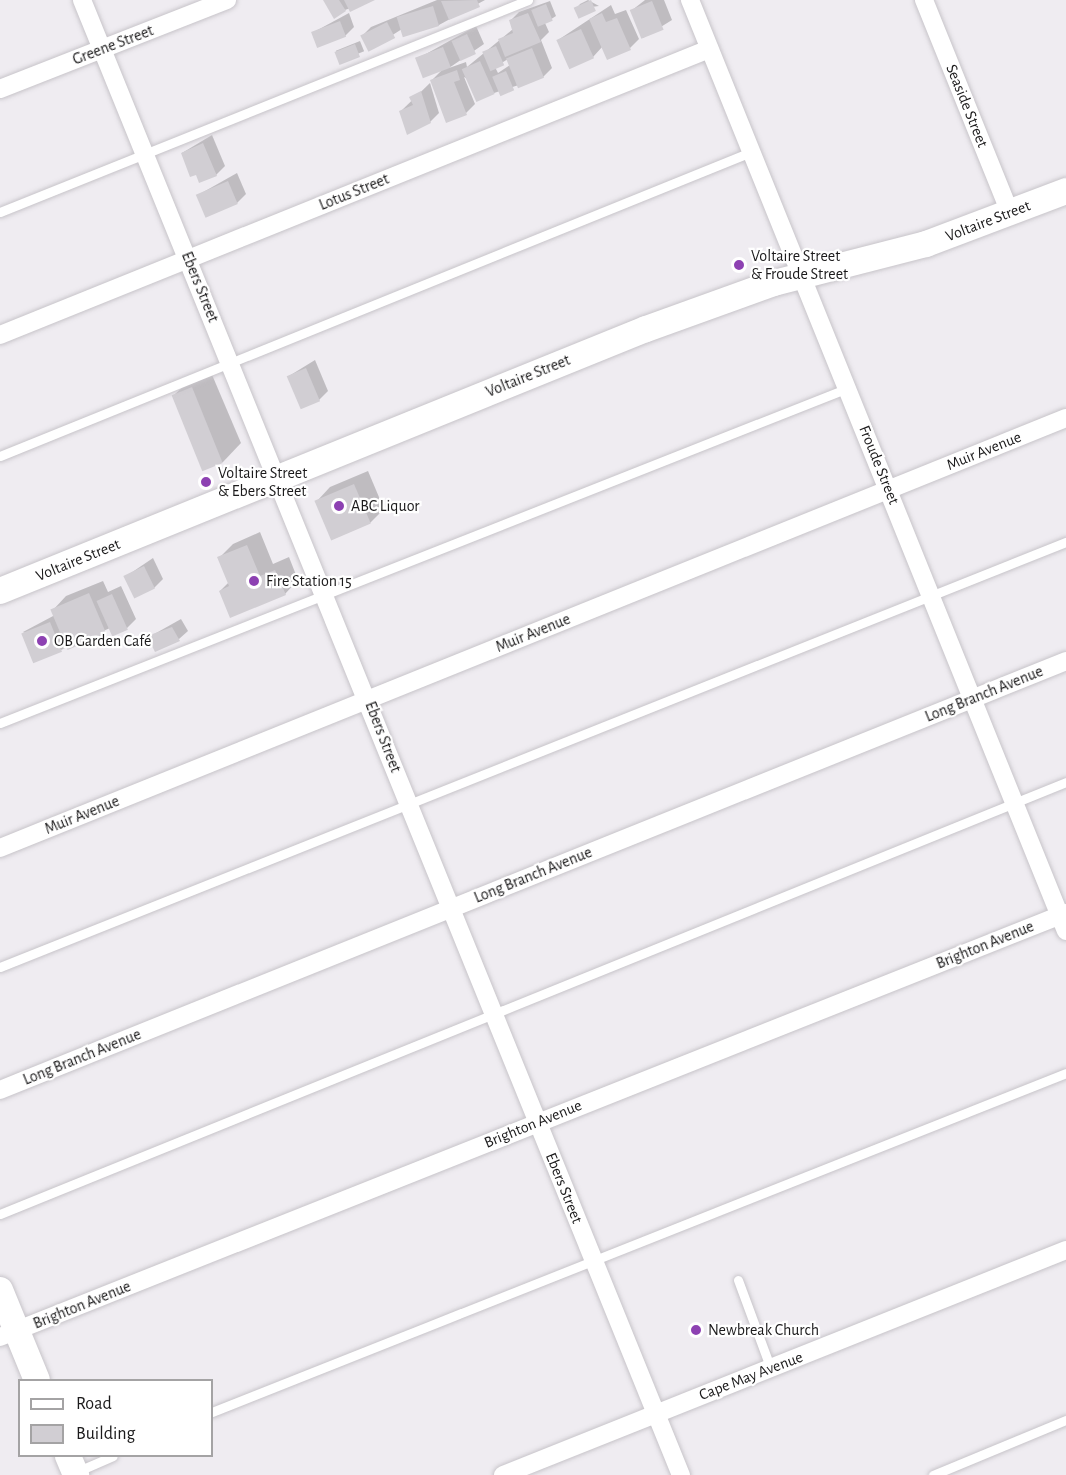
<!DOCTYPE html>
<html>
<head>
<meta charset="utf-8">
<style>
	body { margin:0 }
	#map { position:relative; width:1066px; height:1475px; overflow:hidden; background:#efecf1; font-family:"Alegreya Sans",sans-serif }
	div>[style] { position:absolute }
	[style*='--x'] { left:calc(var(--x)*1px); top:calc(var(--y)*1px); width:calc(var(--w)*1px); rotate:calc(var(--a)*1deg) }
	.shadow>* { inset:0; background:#0003; transform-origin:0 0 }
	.building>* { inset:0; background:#d1ced3; transform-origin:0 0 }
	.roads { filter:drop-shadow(0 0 2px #c7c4c9) drop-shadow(0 0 2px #c7c4c9) }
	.lane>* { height:9px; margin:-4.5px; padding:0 4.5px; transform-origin:4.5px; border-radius:4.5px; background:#fff }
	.street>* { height:18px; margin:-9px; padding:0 9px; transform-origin:9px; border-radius:9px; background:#fff }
	.secondary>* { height:26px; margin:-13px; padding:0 13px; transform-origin:13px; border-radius:13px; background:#fff }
	.dots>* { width:16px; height:16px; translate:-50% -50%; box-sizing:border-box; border:3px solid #fff; border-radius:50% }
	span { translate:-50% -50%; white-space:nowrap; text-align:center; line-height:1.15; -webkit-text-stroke:4.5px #fff; paint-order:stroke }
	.street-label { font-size:16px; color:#1b1a1b }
	.poi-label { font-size:16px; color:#1b1a1b }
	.left { translate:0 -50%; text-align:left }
	.legend { position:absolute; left:18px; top:1379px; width:195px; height:78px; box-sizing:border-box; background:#fff; border:2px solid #a4a3a4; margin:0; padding:8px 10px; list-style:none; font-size:18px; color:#1b1a1b }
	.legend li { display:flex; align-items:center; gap:12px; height:30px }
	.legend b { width:30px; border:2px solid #a4a3a4 }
</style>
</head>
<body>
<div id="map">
	<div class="shadow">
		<div style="clip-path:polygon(324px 0,372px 0,345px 10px)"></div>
		<div style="clip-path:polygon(437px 0,485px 0,439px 25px,402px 29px,369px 50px,362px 36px,371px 27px)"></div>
		<div style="clip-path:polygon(588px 0,599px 6px,576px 9px,580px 4px)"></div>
		<div style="clip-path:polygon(645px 0,664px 0,672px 20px,643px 38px,631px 11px)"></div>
		<div style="clip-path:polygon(evenodd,550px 1px,556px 16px,545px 23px,549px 32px,541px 40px,552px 68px,543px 77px,494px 93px,464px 77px,475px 104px,466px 113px,432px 80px,442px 70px,417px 59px,476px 26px,484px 44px,449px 68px,466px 62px,467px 67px,513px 29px,510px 21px,519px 12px,550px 1px,508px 59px,510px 65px,498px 73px,495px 67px,508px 59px)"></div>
		<div style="clip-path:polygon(611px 5px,615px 14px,626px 10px,639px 39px,630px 48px,603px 46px,593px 57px,558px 40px)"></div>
		<div style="clip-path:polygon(349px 13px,354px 27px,345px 36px,312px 33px)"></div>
		<div style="left:360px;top:41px;width:11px;height:26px;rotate:68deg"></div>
		<div style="clip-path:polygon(430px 83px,439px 113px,430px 122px,401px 111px)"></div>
		<div style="clip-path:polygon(212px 135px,225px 166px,216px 175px,182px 153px)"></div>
		<div style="clip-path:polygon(237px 173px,246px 194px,237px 203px,198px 195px)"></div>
		<div style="clip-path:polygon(315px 360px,328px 391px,319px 400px,289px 376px)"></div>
		<div style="clip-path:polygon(210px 370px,241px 443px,223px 462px,204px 469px,173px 396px,192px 378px)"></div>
		<div style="clip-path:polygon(368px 471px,384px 509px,370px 523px,317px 501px,330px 487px)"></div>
		<div style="clip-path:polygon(260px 532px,273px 564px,289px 557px,298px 580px,285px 594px,220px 591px,229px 582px,219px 558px,233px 544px)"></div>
		<div style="clip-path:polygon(153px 558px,163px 579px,154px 588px,125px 577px)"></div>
		<div style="clip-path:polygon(103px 581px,108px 592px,121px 586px,136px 619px,127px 628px,110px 628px,61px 650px,23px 632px,55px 615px,53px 610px,66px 596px)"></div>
		<div style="clip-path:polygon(181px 619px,188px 631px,179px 639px,149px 637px)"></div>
	</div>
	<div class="building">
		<div style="clip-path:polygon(323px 0,339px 0,346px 11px,334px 19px)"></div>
		<div style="clip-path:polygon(344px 0,375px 0,350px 12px)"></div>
		<div style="clip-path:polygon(477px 0,480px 7px,449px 20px,441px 1px)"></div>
		<div style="left:591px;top:0;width:12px;height:19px;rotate:66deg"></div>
		<div style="left:652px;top:1px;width:31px;height:24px;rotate:68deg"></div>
		<div style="left:546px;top:4px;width:18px;height:16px;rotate:68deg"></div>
		<div style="left:433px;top:6px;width:21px;height:38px;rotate:73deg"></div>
		<div style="clip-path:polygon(528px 13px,541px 42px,505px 57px,498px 39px,513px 33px,509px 20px)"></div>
		<div style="clip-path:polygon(602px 13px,606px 22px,617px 18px,631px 50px,607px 60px,589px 19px)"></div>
		<div style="left:340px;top:21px;width:17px;height:31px;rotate:69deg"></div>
		<div style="left:387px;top:22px;width:18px;height:30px;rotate:63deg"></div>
		<div style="left:581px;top:29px;width:32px;height:27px;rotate:66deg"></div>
		<div style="left:467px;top:34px;width:22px;height:17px;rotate:66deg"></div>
		<div style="left:355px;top:44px;width:14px;height:22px;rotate:69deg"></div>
		<div style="left:496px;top:46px;width:21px;height:15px;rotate:67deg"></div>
		<div style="left:443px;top:47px;width:22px;height:30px;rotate:69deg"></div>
		<div style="left:532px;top:48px;width:32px;height:28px;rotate:68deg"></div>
		<div style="left:480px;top:61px;width:36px;height:20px;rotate:66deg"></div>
		<div style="clip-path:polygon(457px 70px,460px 80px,454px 82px,467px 115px,446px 123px,430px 80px)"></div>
		<div style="left:506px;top:71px;width:21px;height:15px;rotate:67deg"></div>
		<div style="clip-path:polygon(421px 91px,431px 123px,407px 135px,399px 111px,413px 105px,409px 97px)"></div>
		<div style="clip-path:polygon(203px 143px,217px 176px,199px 183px,196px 175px,190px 177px,181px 153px)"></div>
		<div style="left:228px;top:181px;width:25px;height:35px;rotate:67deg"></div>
		<div style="left:306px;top:368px;width:36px;height:21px;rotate:67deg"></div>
		<div style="left:192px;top:387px;width:82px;height:22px;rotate:68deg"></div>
		<div style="left:354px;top:484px;width:43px;height:43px;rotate:67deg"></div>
		<div style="clip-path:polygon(247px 545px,260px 576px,275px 570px,286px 595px,230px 618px,219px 591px,229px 586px,217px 557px)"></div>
		<div style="left:144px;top:566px;width:25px;height:23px;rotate:64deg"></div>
		<div style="left:89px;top:593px;width:44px;height:42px;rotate:67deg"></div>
		<div style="left:112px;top:594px;width:39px;height:17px;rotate:66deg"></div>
		<div style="left:50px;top:622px;width:32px;height:31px;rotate:68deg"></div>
		<div style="clip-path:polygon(172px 627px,180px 641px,155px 652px,147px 636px)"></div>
	</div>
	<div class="roads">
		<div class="lane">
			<div style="--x:0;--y:212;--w:569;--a:-21.88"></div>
			<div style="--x:0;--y:456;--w:810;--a:-22.04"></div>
			<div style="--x:0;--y:723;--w:912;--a:-21.56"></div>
			<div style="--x:0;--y:967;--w:1148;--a:-21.74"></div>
			<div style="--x:0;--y:1214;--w:1150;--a:-22.06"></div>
			<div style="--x:738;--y:1280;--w:95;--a:69.7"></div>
			<div style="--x:212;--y:1412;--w:919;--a:-21.65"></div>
			<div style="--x:76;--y:1472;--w:40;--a:-23.4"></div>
			<div style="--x:933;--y:1475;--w:144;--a:-22.5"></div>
		</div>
		<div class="street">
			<div style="--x:82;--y:0;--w:1592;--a:67.9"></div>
			<div style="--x:690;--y:0;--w:1004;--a:68.01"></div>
			<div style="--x:924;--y:0;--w:230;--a:68"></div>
			<div style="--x:0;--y:89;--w:244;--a:-21.4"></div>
			<div style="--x:0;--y:335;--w:765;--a:-21.97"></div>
			<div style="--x:0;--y:848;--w:1149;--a:-21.97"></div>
			<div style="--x:0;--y:1090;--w:1149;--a:-21.92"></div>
			<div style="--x:0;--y:1337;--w:1147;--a:-21.69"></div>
			<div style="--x:503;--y:1475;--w:606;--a:-21.78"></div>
		</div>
		<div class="secondary">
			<div style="--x:0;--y:591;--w:697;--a:-22.08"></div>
			<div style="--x:646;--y:329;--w:136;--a:-19.8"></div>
			<div style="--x:774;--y:283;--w:157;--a:-14.4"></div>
			<div style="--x:926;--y:244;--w:150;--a:-20.7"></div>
			<div style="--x:0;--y:1290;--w:97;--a:67.7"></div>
			<div style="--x:68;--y:1456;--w:21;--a:67"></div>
		</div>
	</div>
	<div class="dots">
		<div style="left:739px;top:265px;background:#8d41b2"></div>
		<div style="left:206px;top:482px;background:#8d41b2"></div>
		<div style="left:339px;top:506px;background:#8d41b2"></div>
		<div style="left:254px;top:581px;background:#8d41b2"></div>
		<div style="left:42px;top:641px;background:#8d41b2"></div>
		<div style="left:696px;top:1330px;background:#8d41b2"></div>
	</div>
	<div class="street-label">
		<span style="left:113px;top:45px;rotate:-21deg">Greene Street</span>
		<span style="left:967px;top:106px;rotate:68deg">Seaside Street</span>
		<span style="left:354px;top:192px;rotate:-22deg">Lotus Street</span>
		<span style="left:988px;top:221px;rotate:-21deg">Voltaire Street</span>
		<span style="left:200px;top:287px;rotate:68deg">Ebers Street</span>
		<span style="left:528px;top:376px;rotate:-22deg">Voltaire Street</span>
		<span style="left:984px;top:451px;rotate:-22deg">Muir Avenue</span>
		<span style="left:879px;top:465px;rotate:68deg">Froude Street</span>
		<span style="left:78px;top:560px;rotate:-22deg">Voltaire Street</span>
		<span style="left:533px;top:633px;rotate:-22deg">Muir Avenue</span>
		<span style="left:984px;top:694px;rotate:-22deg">Long Branch Avenue</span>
		<span style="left:383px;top:737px;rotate:69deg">Ebers Street</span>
		<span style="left:82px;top:815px;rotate:-22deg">Muir Avenue</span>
		<span style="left:533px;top:875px;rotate:-22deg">Long Branch Avenue</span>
		<span style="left:985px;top:945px;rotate:-22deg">Brighton Avenue</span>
		<span style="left:82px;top:1057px;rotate:-22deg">Long Branch Avenue</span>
		<span style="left:533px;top:1124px;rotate:-22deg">Brighton Avenue</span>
		<span style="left:564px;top:1188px;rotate:68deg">Ebers Street</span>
		<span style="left:82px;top:1305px;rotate:-22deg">Brighton Avenue</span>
		<span style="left:751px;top:1376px;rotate:-21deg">Cape May Avenue</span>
	</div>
	<div class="poi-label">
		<span class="left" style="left:751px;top:265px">Voltaire Street<br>&amp; Froude Street</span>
		<span class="left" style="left:218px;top:482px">Voltaire Street<br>&amp; Ebers Street</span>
		<span class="left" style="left:351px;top:506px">ABC Liquor</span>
		<span class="left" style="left:266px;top:581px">Fire Station 15</span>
		<span class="left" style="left:54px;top:641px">OB Garden Café</span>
		<span class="left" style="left:708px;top:1330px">Newbreak Church</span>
	</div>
	<ul class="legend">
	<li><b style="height:8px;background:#fff"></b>Road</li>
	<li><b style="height:16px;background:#d1ced3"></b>Building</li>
	</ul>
</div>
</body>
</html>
